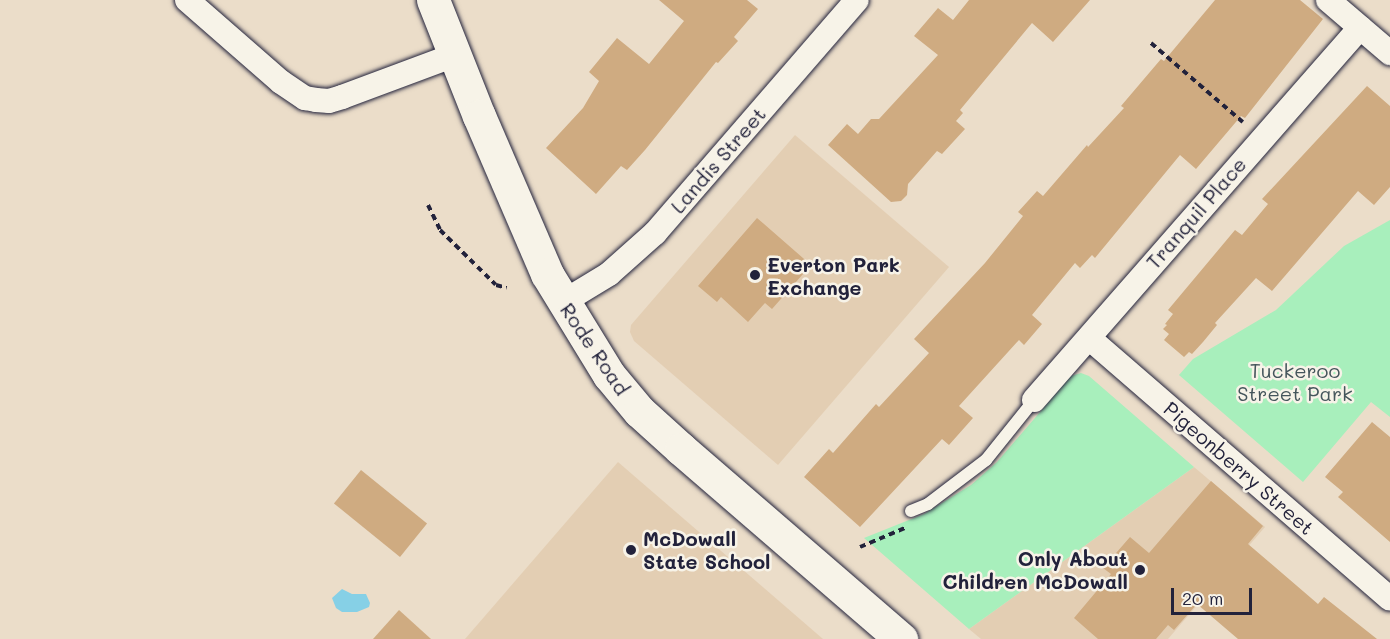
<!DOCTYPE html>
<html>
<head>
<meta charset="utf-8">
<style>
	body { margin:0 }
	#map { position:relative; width:1390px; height:639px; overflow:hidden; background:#ebddc9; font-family:Mali,sans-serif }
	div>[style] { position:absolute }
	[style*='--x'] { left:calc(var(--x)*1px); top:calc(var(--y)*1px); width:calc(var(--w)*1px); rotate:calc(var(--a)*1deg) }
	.built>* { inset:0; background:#e3ceb3 }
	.green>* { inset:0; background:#a8efbc }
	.water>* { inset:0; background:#86d0e6 }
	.building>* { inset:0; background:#cfab81; transform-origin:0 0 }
	.path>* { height:4px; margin-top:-2px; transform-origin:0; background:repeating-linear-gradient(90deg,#22223b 0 6px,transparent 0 10.5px) }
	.roads { filter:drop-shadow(0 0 2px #22223b) drop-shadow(0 0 2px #22223b) }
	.lane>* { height:12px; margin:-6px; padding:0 6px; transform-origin:6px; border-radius:6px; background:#f7f3e8 }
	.street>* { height:24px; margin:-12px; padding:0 12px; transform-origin:12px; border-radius:12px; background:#f7f3e8 }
	.secondary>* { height:33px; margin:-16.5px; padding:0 16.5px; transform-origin:16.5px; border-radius:16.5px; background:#f7f3e8 }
	.dots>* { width:16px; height:16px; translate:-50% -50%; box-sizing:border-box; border:3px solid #f7f3e8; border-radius:50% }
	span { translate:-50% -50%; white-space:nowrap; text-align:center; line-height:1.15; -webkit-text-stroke:5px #f7f3e8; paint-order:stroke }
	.street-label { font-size:20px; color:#22223b }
	.poi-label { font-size:20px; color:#22223b; font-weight:700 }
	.left { translate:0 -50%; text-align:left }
	.right { translate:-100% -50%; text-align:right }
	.park-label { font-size:20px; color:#44555b }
	.scale { position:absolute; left:1171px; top:588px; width:81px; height:27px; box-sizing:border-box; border:3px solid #22223b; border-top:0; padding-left:8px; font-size:18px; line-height:21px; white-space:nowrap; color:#22223b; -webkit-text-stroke:4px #f7f3e8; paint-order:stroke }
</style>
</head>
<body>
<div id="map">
	<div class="built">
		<div style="clip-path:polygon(795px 135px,949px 267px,778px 465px,634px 341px,630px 332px,631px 325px)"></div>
		<div style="clip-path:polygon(618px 462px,823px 639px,465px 639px)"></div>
		<div style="clip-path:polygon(1194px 467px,1265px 527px,1168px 639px,981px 639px,969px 629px)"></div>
	</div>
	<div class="green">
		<div style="clip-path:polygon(1390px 220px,1390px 417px,1371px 402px,1303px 482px,1179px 375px,1193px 359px,1276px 310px,1344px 246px)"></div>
		<div style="clip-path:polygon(1081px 373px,1089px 376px,1194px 467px,969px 629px,864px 538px,924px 514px,971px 485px,997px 462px,1071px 376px)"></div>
	</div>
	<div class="water">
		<div style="clip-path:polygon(342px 589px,352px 594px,366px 594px,370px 603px,369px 607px,357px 612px,342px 612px,336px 608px,332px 598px)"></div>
	</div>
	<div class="building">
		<div style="clip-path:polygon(659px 0,747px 0,758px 9px,734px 37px,738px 41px,718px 63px,716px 62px,645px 150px,627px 170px,621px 166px,596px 194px,546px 148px,583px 108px,599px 81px,589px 72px,617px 38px,649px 64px,684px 21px)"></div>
		<div style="clip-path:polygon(969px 0,1090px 0,1053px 42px,1032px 23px,960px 110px,963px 113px,956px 121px,965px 129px,942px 154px,937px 151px,908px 184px,907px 195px,901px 201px,891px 202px,828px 145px,847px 124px,858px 134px,871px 119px,879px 119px,938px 55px,914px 36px,938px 8px,953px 20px)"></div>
		<div style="clip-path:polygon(1215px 0,1300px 0,1323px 19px,1245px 118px,1241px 116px,1196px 169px,1180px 155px,1095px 258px,1092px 255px,1080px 268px,1075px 263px,1032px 315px,1042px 324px,1024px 345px,1019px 340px,959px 406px,973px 418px,949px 445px,942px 439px,860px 527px,804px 477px,829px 449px,833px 453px,876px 404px,879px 407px,929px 353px,914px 339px,985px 263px,1023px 216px,1018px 212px,1037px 191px,1043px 196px,1087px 145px,1088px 147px,1124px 108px,1121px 106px,1161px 59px,1164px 61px)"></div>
		<div style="clip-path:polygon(1367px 86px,1390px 106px,1390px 187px,1374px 205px,1358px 191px,1272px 291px,1256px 278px,1215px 323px,1217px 325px,1203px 342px,1192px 354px,1189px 352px,1184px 357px,1164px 340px,1169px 334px,1163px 329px,1167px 325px,1165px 324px,1173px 314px,1168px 310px,1235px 230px,1242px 235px,1268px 204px,1262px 199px)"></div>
		<div style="clip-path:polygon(757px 218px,811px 265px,772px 309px,765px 303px,748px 322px,721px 297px,717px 302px,698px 286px)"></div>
		<div style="clip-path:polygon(1372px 422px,1390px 437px,1390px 542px,1338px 497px,1343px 492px,1325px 477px)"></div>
		<div style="left:361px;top:470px;width:85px;height:43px;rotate:39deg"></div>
		<div style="clip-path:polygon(1211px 481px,1263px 526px,1248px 544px,1318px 604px,1324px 597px,1377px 639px,1238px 639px,1197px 604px,1174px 630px,1168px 625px,1156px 639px,1098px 639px,1074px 618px,1111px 574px,1103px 568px,1130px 537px,1149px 553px)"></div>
		<div style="clip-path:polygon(399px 610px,431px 639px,373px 639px)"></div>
	</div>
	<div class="path">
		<div style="--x:1151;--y:43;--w:121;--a:40.7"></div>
		<div style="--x:428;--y:205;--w:28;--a:64"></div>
		<div style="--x:440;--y:230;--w:78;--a:44.5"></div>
		<div style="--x:496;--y:285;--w:11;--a:15"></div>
		<div style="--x:860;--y:547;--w:49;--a:-22.9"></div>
	</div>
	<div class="roads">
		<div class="lane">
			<div style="--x:911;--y:511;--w:18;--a:-22"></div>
			<div style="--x:928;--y:504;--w:73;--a:-37.2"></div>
			<div style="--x:986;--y:460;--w:77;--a:-51.3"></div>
		</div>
		<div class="street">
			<div style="--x:187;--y:0;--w:125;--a:41.1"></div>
			<div style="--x:281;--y:82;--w:29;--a:34"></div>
			<div style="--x:305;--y:98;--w:11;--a:10"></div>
			<div style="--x:316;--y:100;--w:13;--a:4"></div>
			<div style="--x:329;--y:101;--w:14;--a:-17"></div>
			<div style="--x:342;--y:97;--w:121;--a:-20.4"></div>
			<div style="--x:1328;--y:0;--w:82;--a:40.5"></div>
			<div style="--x:563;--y:302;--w:54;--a:-31.3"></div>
			<div style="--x:609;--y:274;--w:62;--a:-41.7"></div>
			<div style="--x:655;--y:233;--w:308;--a:-49.1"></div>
			<div style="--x:1089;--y:338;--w:398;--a:40.9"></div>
			<div style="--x:1034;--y:400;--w:495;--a:-48.8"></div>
		</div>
		<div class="secondary">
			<div style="--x:433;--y:0;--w:125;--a:68.4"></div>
			<div style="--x:479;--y:116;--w:172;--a:66.7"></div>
			<div style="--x:547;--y:274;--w:119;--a:58.5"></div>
			<div style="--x:609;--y:375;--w:47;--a:50.2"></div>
			<div style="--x:639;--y:411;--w:57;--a:42.1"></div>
			<div style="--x:681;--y:449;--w:291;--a:40.8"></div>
		</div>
	</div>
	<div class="dots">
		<div style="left:755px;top:275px;background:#22223b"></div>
		<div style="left:631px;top:550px;background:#22223b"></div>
		<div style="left:1140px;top:570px;background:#22223b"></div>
	</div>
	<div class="street-label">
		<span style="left:718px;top:160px;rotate:-49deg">Landis Street</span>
		<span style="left:1196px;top:213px;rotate:-49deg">Tranquil Place</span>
		<span style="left:595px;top:349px;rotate:56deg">Rode Road</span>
		<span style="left:1239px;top:468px;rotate:41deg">Pigeonberry Street</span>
	</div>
	<div class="poi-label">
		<span class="left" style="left:767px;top:276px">Everton Park<br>Exchange</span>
		<span class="left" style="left:643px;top:550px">McDowall<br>State School</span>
		<span class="right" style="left:1128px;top:570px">Only About<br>Children McDowall</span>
	</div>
	<div class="park-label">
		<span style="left:1295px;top:382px">Tuckeroo<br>Street Park</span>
	</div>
	<div class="scale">20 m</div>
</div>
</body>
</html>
